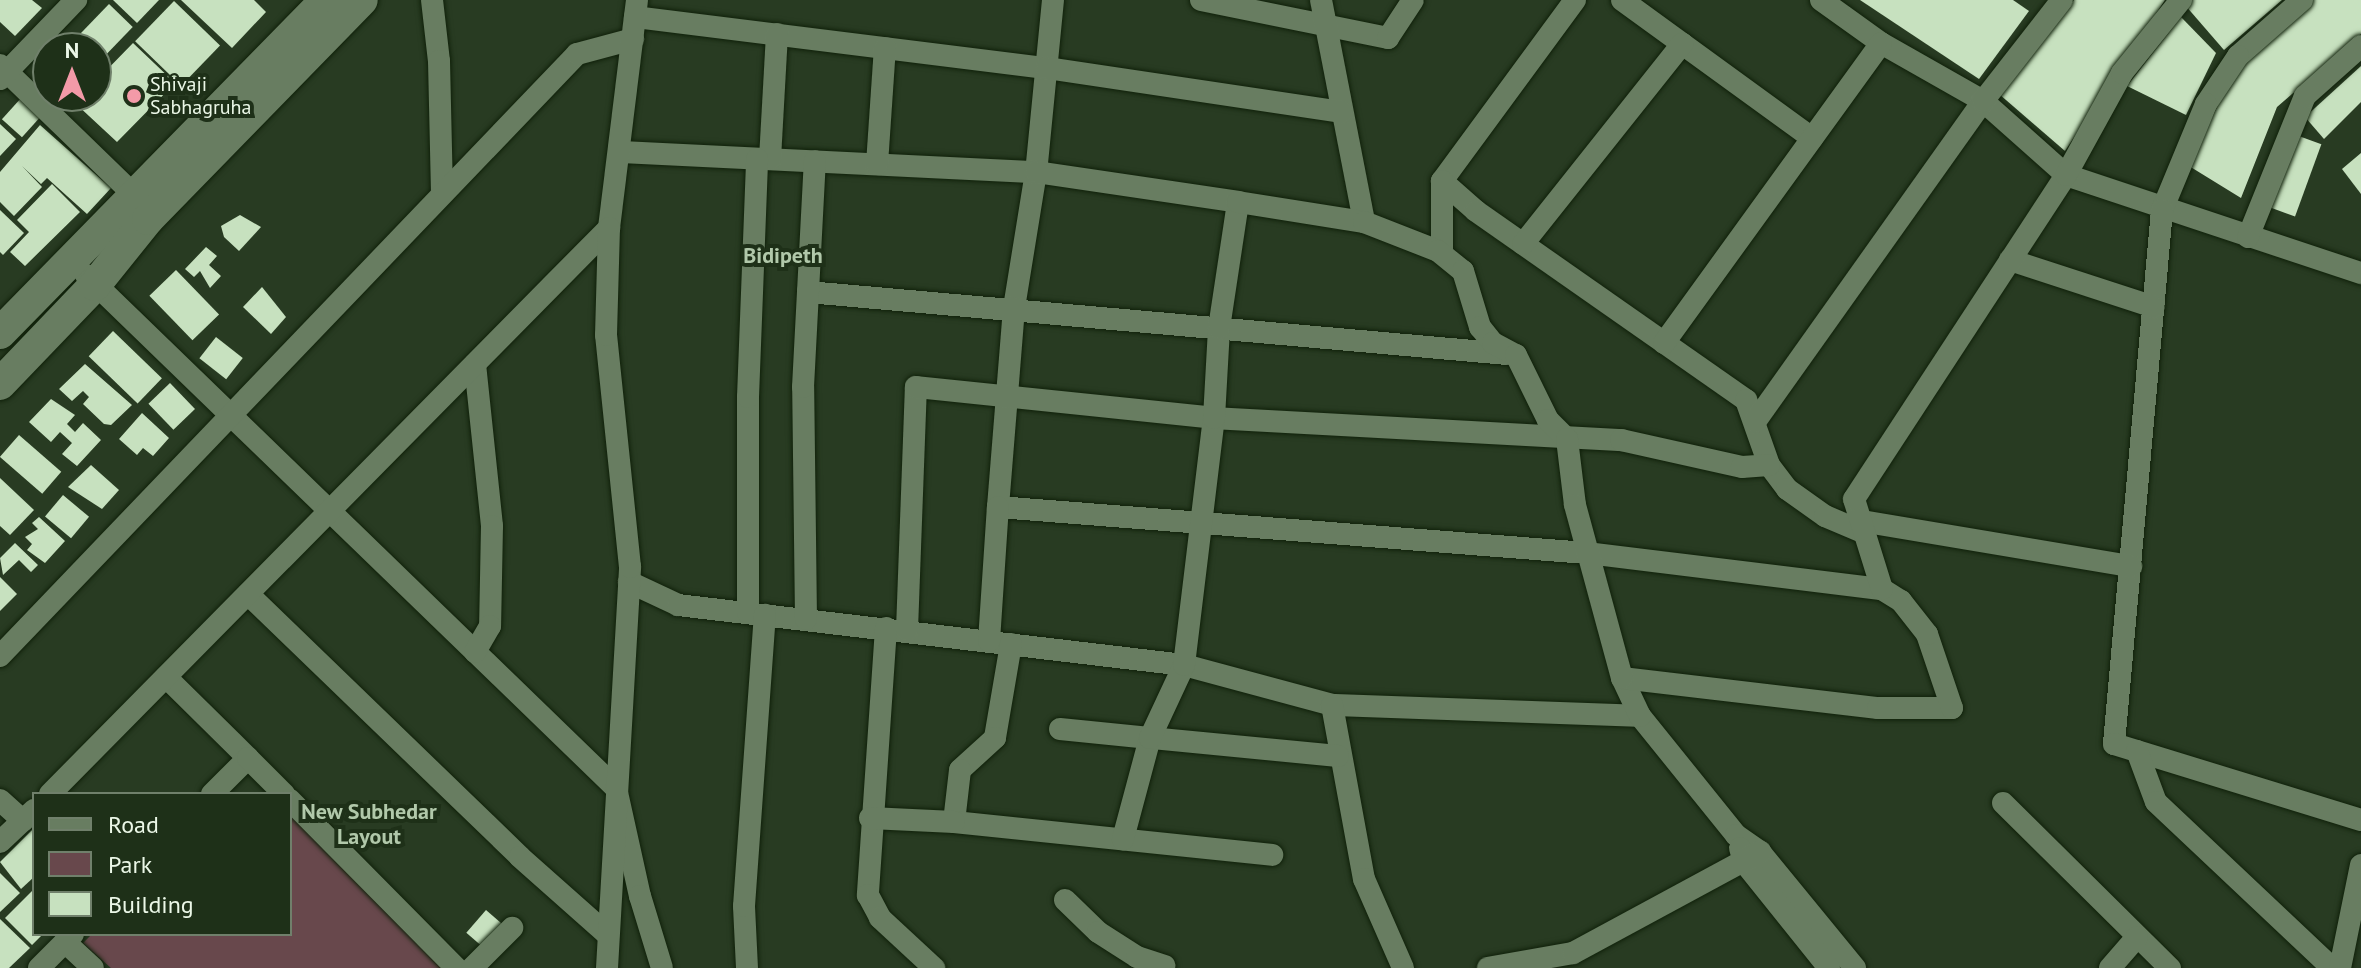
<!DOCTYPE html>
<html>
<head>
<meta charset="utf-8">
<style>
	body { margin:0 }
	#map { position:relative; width:2361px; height:968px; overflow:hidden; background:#283b22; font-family:"PT Sans",sans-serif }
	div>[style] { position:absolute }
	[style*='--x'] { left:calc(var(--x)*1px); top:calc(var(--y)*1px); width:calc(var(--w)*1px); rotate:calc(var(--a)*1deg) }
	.green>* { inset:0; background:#68484c }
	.building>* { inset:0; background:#c7e1bf; transform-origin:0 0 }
	.roads { filter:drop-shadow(0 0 2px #10210a) drop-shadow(0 0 2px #10210a) }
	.minor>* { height:22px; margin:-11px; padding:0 11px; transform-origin:11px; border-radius:11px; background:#687d61 }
	.secondary>* { height:32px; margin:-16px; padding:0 16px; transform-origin:16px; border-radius:16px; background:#687d61 }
	.dots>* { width:22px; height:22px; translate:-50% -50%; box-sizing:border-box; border:4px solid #1e3018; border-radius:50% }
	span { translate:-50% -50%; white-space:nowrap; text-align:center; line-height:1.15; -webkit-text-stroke:8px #1e3018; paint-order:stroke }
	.poi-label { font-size:20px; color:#ebf7e7 }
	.left { translate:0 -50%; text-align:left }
	.neighbourhood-label { font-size:22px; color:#b1c8aa; font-weight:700 }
	.legend { position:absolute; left:32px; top:792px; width:260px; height:144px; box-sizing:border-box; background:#1e3018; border:2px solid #70806b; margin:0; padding:10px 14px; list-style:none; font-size:24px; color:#ebf7e7 }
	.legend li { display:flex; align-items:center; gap:16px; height:40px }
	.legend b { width:40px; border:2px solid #70806b }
	.north { position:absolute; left:32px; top:32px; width:80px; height:80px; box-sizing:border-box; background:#1e3018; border:2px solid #70806b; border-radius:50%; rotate:0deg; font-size:22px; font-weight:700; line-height:32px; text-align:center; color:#ebf7e7 }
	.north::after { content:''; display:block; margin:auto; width:28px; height:36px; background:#f39aa8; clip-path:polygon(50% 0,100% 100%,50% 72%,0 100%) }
</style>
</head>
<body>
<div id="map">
	<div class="green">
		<div style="clip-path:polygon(290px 814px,445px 968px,111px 968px,83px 943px,92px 934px,290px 934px)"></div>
	</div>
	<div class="building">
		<div style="clip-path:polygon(0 0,32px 0,42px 8px,15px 36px,0 22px)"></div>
		<div style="clip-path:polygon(113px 0,159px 0,137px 23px)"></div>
		<div style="clip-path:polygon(181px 0,254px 0,266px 12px,232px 48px)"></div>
		<div style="clip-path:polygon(1860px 0,2013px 0,2029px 11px,1979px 79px)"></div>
		<div style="clip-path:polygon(2074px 0,2165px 0,2065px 151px,1999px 94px)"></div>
		<div style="clip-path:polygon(2192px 0,2282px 0,2224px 50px,2185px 5px)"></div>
		<div style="clip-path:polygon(2310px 0,2361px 0,2361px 34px,2277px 107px,2241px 198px,2189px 166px,2238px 63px)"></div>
		<div style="left:174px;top:1px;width:64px;height:56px;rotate:44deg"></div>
		<div style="left:109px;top:4px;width:33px;height:42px;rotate:44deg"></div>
		<div style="clip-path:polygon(2181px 17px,2216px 53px,2186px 115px,2127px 86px)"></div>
		<div style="clip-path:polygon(67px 33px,83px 48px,52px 48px)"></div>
		<div style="clip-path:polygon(133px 43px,175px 83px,117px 142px,75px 103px,82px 96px,96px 96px,96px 81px)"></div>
		<div style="clip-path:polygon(2361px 66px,2361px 102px,2324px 139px,2305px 117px)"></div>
		<div style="left:22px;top:97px;width:27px;height:30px;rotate:42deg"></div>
		<div style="clip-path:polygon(0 124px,16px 139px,0 156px)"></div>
		<div style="clip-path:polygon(40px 125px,111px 188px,87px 214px,47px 178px,41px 184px,22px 166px,42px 187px,14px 216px,0 202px,0 172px)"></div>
		<div style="left:2296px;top:135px;width:27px;height:77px;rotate:20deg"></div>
		<div style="clip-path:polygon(2361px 153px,2361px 194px,2342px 169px)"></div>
		<div style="clip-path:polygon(52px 184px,80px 212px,25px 266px,10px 252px,29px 232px,17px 220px)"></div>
		<div style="clip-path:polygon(0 210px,24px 233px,3px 255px,0 252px)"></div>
		<div style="clip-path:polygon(240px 215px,261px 227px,239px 251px,224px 237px,221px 226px)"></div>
		<div style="clip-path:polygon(206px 247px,217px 256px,209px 265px,221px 276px,210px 288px,200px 271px,194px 277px,185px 269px)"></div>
		<div style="left:176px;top:270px;width:62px;height:37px;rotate:46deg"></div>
		<div style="clip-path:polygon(262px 287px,286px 317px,271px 334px,243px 307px)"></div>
		<div style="left:113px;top:331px;width:68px;height:35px;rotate:44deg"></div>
		<div style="left:216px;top:337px;width:34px;height:27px;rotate:38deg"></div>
		<div style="clip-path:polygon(85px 364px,132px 405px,111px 425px,104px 424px,83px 404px,89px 397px,83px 391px,72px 401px,59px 389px)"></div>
		<div style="left:170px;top:383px;width:36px;height:30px;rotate:46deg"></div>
		<div style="clip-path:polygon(51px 399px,75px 415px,67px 424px,75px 432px,83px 423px,101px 440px,77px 466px,62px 454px,72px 443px,60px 432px,51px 442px,29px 422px)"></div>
		<div style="clip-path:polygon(142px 413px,169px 438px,153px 456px,143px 448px,137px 455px,119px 439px)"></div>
		<div style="left:19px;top:435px;width:56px;height:29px;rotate:41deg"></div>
		<div style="clip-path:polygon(91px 465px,119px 490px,102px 509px,68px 487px)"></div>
		<div style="clip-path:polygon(0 478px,34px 510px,10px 535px,0 526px)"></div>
		<div style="left:63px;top:495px;width:34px;height:28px;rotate:40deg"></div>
		<div style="clip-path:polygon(39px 517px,65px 541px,45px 563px,27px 550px,32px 544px,25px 537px,38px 529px,32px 523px)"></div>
		<div style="clip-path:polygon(15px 543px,38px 565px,31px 572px,19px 560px,3px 575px,0 558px)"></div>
		<div style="clip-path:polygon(0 577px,17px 594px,0 611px)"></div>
		<div style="clip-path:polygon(34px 828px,34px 877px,21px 889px,0 862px)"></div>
		<div style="clip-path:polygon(0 873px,20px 893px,0 912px)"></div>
		<div style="clip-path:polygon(34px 889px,34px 934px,43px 934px,32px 945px,5px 918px)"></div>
		<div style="left:486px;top:910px;width:23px;height:30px;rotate:41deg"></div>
		<div style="clip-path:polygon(0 919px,30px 948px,9px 968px,0 968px)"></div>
	</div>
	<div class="roads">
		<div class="minor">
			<div style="--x:432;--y:0;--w:61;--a:83.5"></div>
			<div style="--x:439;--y:61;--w:133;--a:88.7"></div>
			<div style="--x:1053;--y:0;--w:173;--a:95.6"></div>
			<div style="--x:1036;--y:172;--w:138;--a:99.2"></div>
			<div style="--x:1014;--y:308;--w:200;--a:94.6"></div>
			<div style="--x:998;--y:507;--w:591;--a:4.47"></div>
			<div style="--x:1587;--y:553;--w:297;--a:7"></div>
			<div style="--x:1201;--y:0;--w:191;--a:11.5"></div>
			<div style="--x:1388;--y:38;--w:45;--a:-56.7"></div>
			<div style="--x:1321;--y:0;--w:226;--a:79"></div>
			<div style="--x:1575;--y:0;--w:225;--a:126.3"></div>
			<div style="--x:1442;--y:181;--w:45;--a:41.4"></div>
			<div style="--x:1476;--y:211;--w:330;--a:35"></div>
			<div style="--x:1746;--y:400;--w:69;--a:70.5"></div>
			<div style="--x:1769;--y:465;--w:30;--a:53"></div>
			<div style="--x:1787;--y:489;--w:47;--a:35.4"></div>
			<div style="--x:1825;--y:516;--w:43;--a:23"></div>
			<div style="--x:1622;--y:0;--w:235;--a:36"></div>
			<div style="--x:1821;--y:0;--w:74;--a:35.6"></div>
			<div style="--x:1881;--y:43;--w:117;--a:29.6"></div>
			<div style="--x:1983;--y:101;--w:111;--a:41.7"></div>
			<div style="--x:2066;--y:175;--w:311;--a:18.4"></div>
			<div style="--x:2302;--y:0;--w:85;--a:138.8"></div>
			<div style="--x:2238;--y:56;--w:58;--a:123.7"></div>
			<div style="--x:2206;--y:104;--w:115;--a:112.5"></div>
			<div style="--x:2162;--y:210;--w:536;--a:95.14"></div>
			<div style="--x:2114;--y:744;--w:258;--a:17.1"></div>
			<div style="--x:635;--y:17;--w:415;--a:7.1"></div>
			<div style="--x:1047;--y:68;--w:298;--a:8.5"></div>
			<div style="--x:0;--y:65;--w:185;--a:44.1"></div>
			<div style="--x:0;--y:79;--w:110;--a:-46.1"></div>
			<div style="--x:622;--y:152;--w:414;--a:2.8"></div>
			<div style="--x:1036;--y:172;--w:204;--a:8.4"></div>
			<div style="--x:770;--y:159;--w:125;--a:-86.8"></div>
			<div style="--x:877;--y:164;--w:116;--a:-86.1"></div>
			<div style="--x:2248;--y:237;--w:152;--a:-68"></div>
			<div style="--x:2305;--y:96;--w:75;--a:-41.8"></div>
			<div style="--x:1523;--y:244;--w:256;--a:-51.5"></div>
			<div style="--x:1442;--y:253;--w:72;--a:-90"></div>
			<div style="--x:2010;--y:260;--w:151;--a:18.1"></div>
			<div style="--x:86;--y:275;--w:738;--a:44.07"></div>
			<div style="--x:616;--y:788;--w:111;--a:77.5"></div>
			<div style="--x:640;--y:896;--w:75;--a:73"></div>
			<div style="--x:808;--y:292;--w:702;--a:5.07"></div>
			<div style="--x:1664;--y:343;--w:370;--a:-54.1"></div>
			<div style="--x:475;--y:364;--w:163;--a:84"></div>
			<div style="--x:492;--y:526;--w:100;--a:91.1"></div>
			<div style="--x:490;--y:626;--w:30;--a:120"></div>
			<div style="--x:1755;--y:422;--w:394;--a:-54.6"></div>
			<div style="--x:1983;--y:101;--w:128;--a:-52"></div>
			<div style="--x:1861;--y:521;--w:274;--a:9.5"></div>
			<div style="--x:629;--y:582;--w:54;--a:25.1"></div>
			<div style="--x:678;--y:605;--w:510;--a:6.76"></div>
			<div style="--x:1184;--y:665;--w:153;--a:15.1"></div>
			<div style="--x:1332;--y:705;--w:308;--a:2"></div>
			<div style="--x:1640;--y:716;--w:153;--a:51.1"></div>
			<div style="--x:1736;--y:835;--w:29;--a:35"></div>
			<div style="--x:1760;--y:852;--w:150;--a:50.7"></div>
			<div style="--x:248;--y:594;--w:378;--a:44"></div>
			<div style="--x:520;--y:857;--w:118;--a:41.6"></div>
			<div style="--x:748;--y:613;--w:216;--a:-90"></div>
			<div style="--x:748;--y:397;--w:238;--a:-87.8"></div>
			<div style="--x:806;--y:619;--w:232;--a:-90.7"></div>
			<div style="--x:803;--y:387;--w:226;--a:-87"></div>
			<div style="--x:886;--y:628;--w:268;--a:93.9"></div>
			<div style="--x:868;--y:895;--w:26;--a:62"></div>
			<div style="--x:880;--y:918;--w:74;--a:42.8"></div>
			<div style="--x:907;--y:630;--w:243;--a:-87.9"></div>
			<div style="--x:916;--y:387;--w:300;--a:5.9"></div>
			<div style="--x:1214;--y:418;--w:408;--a:3.1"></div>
			<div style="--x:1621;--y:440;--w:124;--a:12.6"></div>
			<div style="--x:1742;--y:467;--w:27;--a:-4"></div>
			<div style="--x:989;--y:641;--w:134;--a:-86.2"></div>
			<div style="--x:1011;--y:644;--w:95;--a:99.7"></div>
			<div style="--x:995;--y:738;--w:47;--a:137.6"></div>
			<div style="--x:960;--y:770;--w:52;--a:96.6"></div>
			<div style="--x:954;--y:822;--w:320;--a:5.9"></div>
			<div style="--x:0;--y:656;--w:834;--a:-46.21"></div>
			<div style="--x:577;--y:54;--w:58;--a:-15"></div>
			<div style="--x:166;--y:677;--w:115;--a:44.6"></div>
			<div style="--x:1332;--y:705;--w:177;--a:79.6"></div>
			<div style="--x:1364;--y:879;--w:97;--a:66.3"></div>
			<div style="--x:1640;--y:716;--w:42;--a:-115.3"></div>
			<div style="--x:1622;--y:678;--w:258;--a:6.7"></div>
			<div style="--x:1878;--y:708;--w:74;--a:0"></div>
			<div style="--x:1952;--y:708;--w:78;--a:-108.7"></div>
			<div style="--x:1927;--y:634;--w:42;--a:-128.2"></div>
			<div style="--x:1901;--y:601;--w:22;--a:-148"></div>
			<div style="--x:1882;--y:589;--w:94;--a:-107.3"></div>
			<div style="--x:1854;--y:499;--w:387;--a:-56.8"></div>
			<div style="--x:2066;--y:175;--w:116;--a:-61.2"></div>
			<div style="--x:2122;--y:73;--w:94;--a:-51.1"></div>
			<div style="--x:1060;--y:729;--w:90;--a:5.7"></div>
			<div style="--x:1150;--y:738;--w:105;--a:105"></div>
			<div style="--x:2137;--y:751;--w:54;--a:69.6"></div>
			<div style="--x:2156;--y:802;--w:242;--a:43.3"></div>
			<div style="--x:1338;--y:756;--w:189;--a:-174.5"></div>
			<div style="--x:1150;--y:738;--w:81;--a:-65"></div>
			<div style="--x:1184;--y:665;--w:249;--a:-83.1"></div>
			<div style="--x:1214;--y:418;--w:90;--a:-86.8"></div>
			<div style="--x:1219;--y:328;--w:127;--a:-81.4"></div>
			<div style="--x:1238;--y:202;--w:128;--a:9"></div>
			<div style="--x:1364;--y:222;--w:79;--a:21.4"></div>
			<div style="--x:1438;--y:251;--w:32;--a:39"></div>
			<div style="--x:1463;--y:271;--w:59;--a:73.1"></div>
			<div style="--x:1480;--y:327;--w:21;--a:51"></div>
			<div style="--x:1493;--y:343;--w:26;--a:28"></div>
			<div style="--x:1516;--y:355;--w:72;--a:63.8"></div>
			<div style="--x:1548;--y:420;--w:27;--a:45"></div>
			<div style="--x:1567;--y:439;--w:66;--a:83.1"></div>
			<div style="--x:1575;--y:505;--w:179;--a:74.8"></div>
			<div style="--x:50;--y:794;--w:796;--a:-45.36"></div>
			<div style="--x:609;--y:228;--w:230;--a:-83"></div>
			<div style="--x:212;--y:794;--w:51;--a:-45"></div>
			<div style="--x:248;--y:758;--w:51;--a:45"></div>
			<div style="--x:0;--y:800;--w:31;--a:42"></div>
			<div style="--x:290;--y:800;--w:236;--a:45.3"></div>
			<div style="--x:2003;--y:803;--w:235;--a:44.7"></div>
			<div style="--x:870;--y:818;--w:84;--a:2.7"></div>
			<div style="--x:0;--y:842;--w:47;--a:-43.3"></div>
			<div style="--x:1740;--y:848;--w:15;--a:74"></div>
			<div style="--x:1744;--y:862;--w:136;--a:51.3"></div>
			<div style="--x:1065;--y:900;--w:46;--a:44.1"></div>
			<div style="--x:1098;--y:932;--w:46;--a:32.7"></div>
			<div style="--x:1137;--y:957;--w:29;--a:18"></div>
			<div style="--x:65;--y:942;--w:38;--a:43"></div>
			<div style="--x:39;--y:968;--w:48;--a:-45"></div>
			<div style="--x:472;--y:968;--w:57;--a:-45"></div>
			<div style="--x:607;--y:968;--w:402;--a:-86.7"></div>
			<div style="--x:630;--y:567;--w:233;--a:-95.9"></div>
			<div style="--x:606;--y:335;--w:107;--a:-88.4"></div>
			<div style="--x:747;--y:968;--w:62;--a:-92.8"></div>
			<div style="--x:744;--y:906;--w:292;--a:-85.9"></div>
			<div style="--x:1488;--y:968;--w:86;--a:-10"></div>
			<div style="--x:1573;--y:953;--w:213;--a:-28.4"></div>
			<div style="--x:2110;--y:968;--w:41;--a:-48.9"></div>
			<div style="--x:2340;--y:968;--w:105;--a:-78.5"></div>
		</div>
		<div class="secondary">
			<div style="--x:0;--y:333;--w:466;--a:-45.6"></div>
			<div style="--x:0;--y:384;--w:137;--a:-46.2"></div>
			<div style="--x:95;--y:285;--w:85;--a:-51.2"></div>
			<div style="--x:148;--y:219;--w:306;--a:-45.7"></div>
		</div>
	</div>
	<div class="dots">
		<div style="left:134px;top:96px;background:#f39aa8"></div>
	</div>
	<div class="poi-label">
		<span class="left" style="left:150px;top:96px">Shivaji<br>Sabhagruha</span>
	</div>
	<div class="neighbourhood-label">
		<span style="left:783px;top:256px">Bidipeth</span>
		<span style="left:369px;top:824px">New Subhedar<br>Layout</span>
	</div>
	<ul class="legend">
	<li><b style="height:10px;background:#687d61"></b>Road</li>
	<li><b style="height:22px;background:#68484c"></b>Park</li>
	<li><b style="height:22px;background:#c7e1bf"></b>Building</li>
	</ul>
	<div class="north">N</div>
</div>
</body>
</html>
